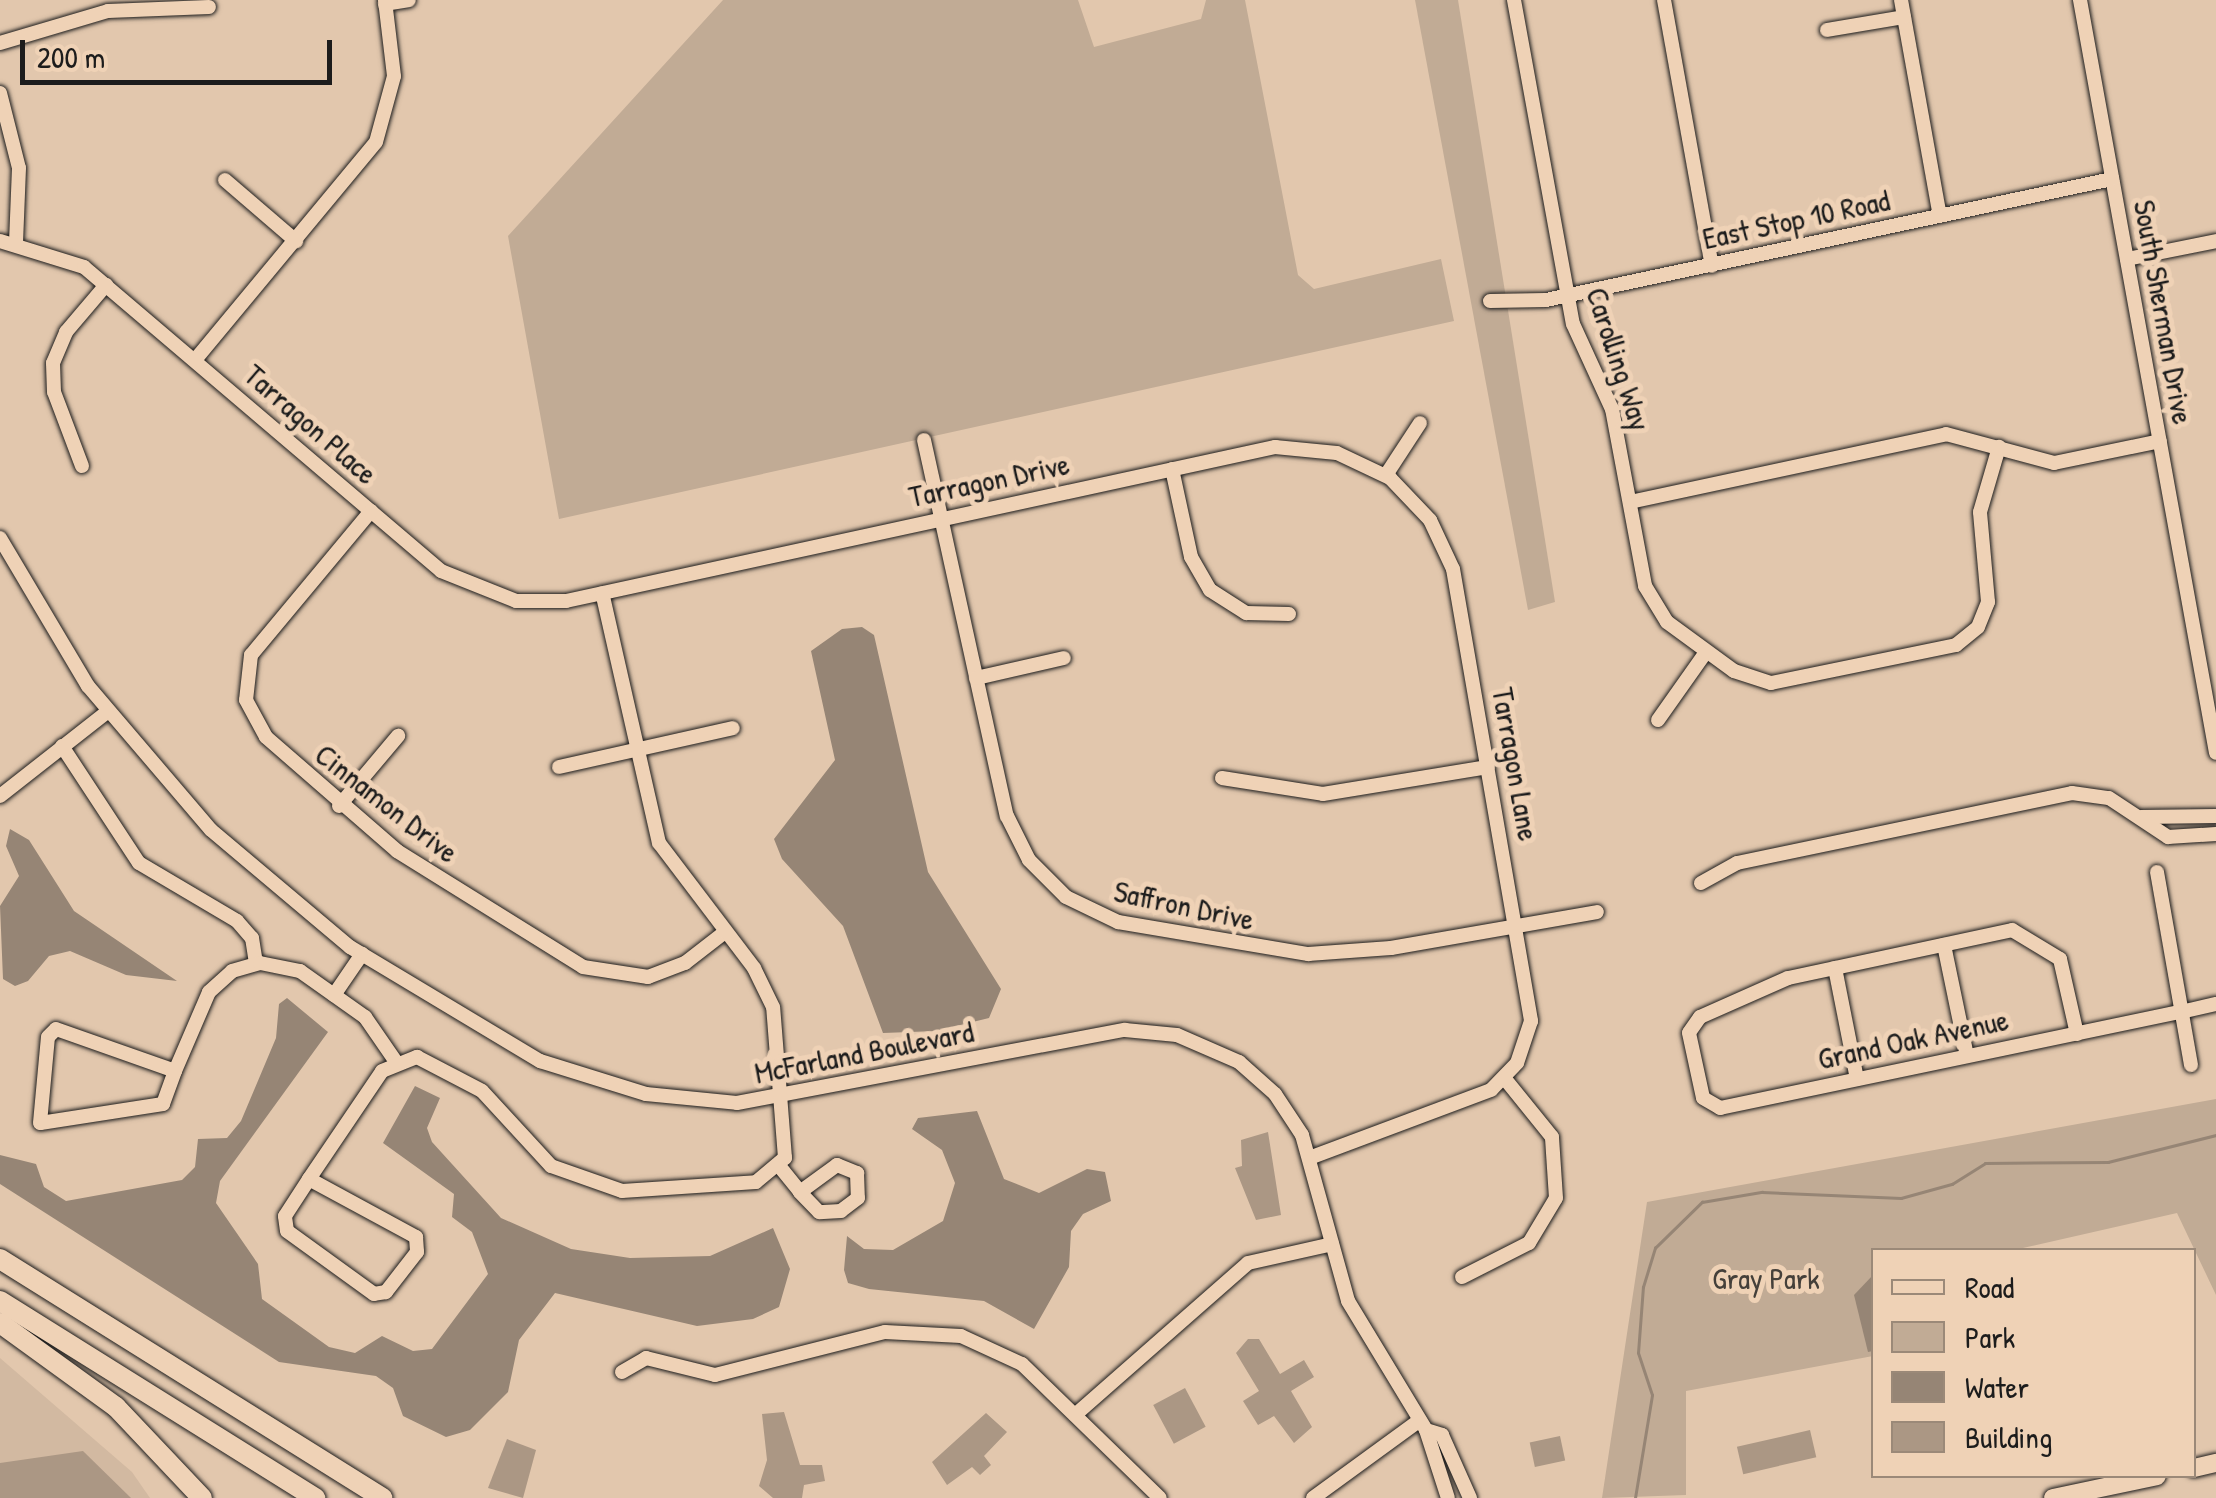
<!DOCTYPE html>
<html>
<head>
<meta charset="utf-8">
<style>
	body { margin:0 }
	#map { position:relative; width:2216px; height:1498px; overflow:hidden; background:#e2c7ad; font-family:"Patrick Hand",sans-serif }
	div>[style] { position:absolute }
	[style*='--x'] { left:calc(var(--x)*1px); top:calc(var(--y)*1px); width:calc(var(--w)*1px); rotate:calc(var(--a)*1deg) }
	.built>* { inset:0; background:#d2b9a1 }
	.green>* { inset:0; background:#c1ab95 }
	.water>* { inset:0; background:#968575 }
	.stream>* { height:2.5px; margin:-1.25px; padding:0 1.25px; transform-origin:1.25px; border-radius:1.25px; background:#968575 }
	.building>* { inset:0; background:#ab9784; transform-origin:0 0 }
	.roads { filter:drop-shadow(0 0 2px #1c1c1c) drop-shadow(0 0 2px #1c1c1c) }
	.minor>* { height:14px; margin:-7px; padding:0 7px; transform-origin:7px; border-radius:7px; background:#efd2b6 }
	.major>* { height:18px; margin:-9px; padding:0 9px; transform-origin:9px; border-radius:9px; background:#efd2b6 }
	.highway>* { height:20px; margin:-10px; padding:0 10px; transform-origin:10px; border-radius:10px; background:#efd2b6 }
	span { translate:-50% -50%; white-space:nowrap; text-align:center; line-height:1.15; -webkit-text-stroke:10px #efd2b6; paint-order:stroke }
	.street-label { font-size:30px; color:#1c1c1c }
	.park-label { font-size:30px; color:#45403a }
	.legend { position:absolute; left:1871px; top:1248px; width:325px; height:230px; box-sizing:border-box; background:#efd2b6; border:2px solid #9b8978; margin:0; padding:12px 18px; list-style:none; font-size:30px; color:#1c1c1c }
	.legend li { display:flex; align-items:center; gap:20px; height:50px }
	.legend b { width:50px; border:2px solid #9b8978 }
	.scale { position:absolute; left:20px; top:40px; width:312px; height:45px; box-sizing:border-box; border:5px solid #1c1c1c; border-top:0; padding-left:12px; font-size:30px; line-height:35px; white-space:nowrap; color:#1c1c1c; -webkit-text-stroke:8px #efd2b6; paint-order:stroke }
</style>
</head>
<body>
<div id="map">
	<div class="built">
		<div style="clip-path:polygon(0 1358px,132px 1472px,150px 1498px,0 1498px)"></div>
	</div>
	<div class="green">
		<div style="clip-path:polygon(723px 0,1078px 0,1094px 47px,1201px 19px,1206px 0,1245px 0,1298px 275px,1314px 289px,1441px 259px,1454px 321px,559px 519px,508px 236px)"></div>
		<div style="clip-path:polygon(1415px 0,1458px 0,1555px 602px,1528px 610px)"></div>
		<div style="clip-path:polygon(2216px 1099px,2216px 1295px,2177px 1213px,2014px 1250px,1874px 1250px,1873px 1356px,1686px 1391px,1686px 1495px,1602px 1498px,1647px 1202px)"></div>
	</div>
	<div class="water">
		<div style="clip-path:polygon(862px 627px,874px 635px,928px 872px,1001px 989px,989px 1018px,936px 1031px,883px 1033px,843px 926px,782px 859px,774px 839px,835px 760px,811px 651px,842px 629px)"></div>
		<div style="clip-path:polygon(10px 829px,29px 840px,74px 911px,177px 981px,126px 975px,70px 951px,49px 956px,28px 981px,15px 986px,3px 979px,0 906px,19px 876px,6px 846px)"></div>
		<div style="clip-path:polygon(287px 998px,328px 1032px,220px 1181px,216px 1203px,258px 1264px,262px 1299px,329px 1347px,355px 1353px,382px 1336px,413px 1351px,432px 1349px,488px 1274px,472px 1232px,452px 1217px,454px 1194px,383px 1143px,415px 1086px,440px 1098px,427px 1128px,432px 1142px,501px 1218px,571px 1249px,630px 1258px,710px 1256px,773px 1228px,790px 1269px,779px 1307px,753px 1319px,697px 1326px,555px 1293px,519px 1340px,508px 1392px,470px 1430px,446px 1437px,403px 1416px,393px 1388px,376px 1376px,279px 1362px,0 1184px,0 1155px,36px 1164px,44px 1187px,66px 1201px,182px 1180px,195px 1167px,198px 1139px,227px 1138px,241px 1121px,276px 1038px,279px 1004px)"></div>
		<div style="clip-path:polygon(977px 1111px,1004px 1179px,1039px 1193px,1087px 1169px,1105px 1172px,1111px 1201px,1083px 1214px,1071px 1231px,1069px 1267px,1034px 1329px,984px 1301px,869px 1289px,848px 1283px,844px 1270px,847px 1236px,864px 1249px,893px 1250px,943px 1221px,955px 1183px,942px 1150px,912px 1129px,918px 1118px)"></div>
		<div style="clip-path:polygon(1873px 1275px,1873px 1351px,1868px 1352px,1854px 1295px)"></div>
	</div>
	<div class="stream">
		<div style="--x:1635;--y:1498;--w:104;--a:-80.6"></div>
		<div style="--x:1652;--y:1395;--w:44;--a:-108.4"></div>
		<div style="--x:1638;--y:1353;--w:66;--a:-85.7"></div>
		<div style="--x:1643;--y:1287;--w:41;--a:-72.9"></div>
		<div style="--x:1655;--y:1248;--w:66;--a:-44.4"></div>
		<div style="--x:1702;--y:1202;--w:61;--a:-9.5"></div>
		<div style="--x:1762;--y:1192;--w:139;--a:2.5"></div>
		<div style="--x:1901;--y:1198;--w:53;--a:-15.4"></div>
		<div style="--x:1952;--y:1184;--w:39;--a:-32"></div>
		<div style="--x:1985;--y:1163;--w:123;--a:-0.5"></div>
		<div style="--x:2108;--y:1162;--w:111;--a:-14"></div>
	</div>
	<div class="building">
		<div style="clip-path:polygon(1268px 1132px,1281px 1215px,1256px 1220px,1235px 1168px,1242px 1166px,1241px 1140px)"></div>
		<div style="clip-path:polygon(1248px 1339px,1259px 1339px,1280px 1374px,1304px 1360px,1314px 1377px,1291px 1391px,1312px 1427px,1294px 1443px,1274px 1416px,1258px 1425px,1243px 1401px,1259px 1391px,1236px 1353px)"></div>
		<div style="left:1185px;top:1388px;width:44px;height:36px;rotate:62deg"></div>
		<div style="clip-path:polygon(784px 1412px,800px 1465px,822px 1465px,825px 1481px,804px 1485px,802px 1498px,773px 1498px,759px 1486px,767px 1460px,762px 1414px)"></div>
		<div style="clip-path:polygon(986px 1413px,1007px 1432px,984px 1456px,991px 1465px,980px 1475px,972px 1467px,947px 1485px,932px 1462px)"></div>
		<div style="left:1810px;top:1430px;width:28px;height:75px;rotate:77deg"></div>
		<div style="left:1560px;top:1436px;width:25px;height:31px;rotate:78deg"></div>
		<div style="clip-path:polygon(507px 1439px,536px 1450px,523px 1498px,488px 1488px)"></div>
		<div style="clip-path:polygon(83px 1451px,131px 1498px,0 1498px,0 1463px)"></div>
	</div>
	<div class="roads">
		<div class="minor">
			<div style="--x:1514;--y:0;--w:329;--a:79.7"></div>
			<div style="--x:1573;--y:324;--w:94;--a:65.4"></div>
			<div style="--x:1612;--y:409;--w:180;--a:79.4"></div>
			<div style="--x:1645;--y:586;--w:42;--a:58.6"></div>
			<div style="--x:1667;--y:622;--w:83;--a:36.2"></div>
			<div style="--x:1734;--y:671;--w:39;--a:18"></div>
			<div style="--x:1771;--y:683;--w:189;--a:-11.6"></div>
			<div style="--x:1956;--y:645;--w:28;--a:-39"></div>
			<div style="--x:1978;--y:627;--w:27;--a:-68"></div>
			<div style="--x:1988;--y:602;--w:90;--a:-95.1"></div>
			<div style="--x:1980;--y:512;--w:68;--a:-73.7"></div>
			<div style="--x:1664;--y:0;--w:270;--a:79.8"></div>
			<div style="--x:1901;--y:0;--w:219;--a:79.8"></div>
			<div style="--x:2080;--y:0;--w:765;--a:79.76"></div>
			<div style="--x:385;--y:4;--w:24;--a:-9"></div>
			<div style="--x:1827;--y:30;--w:78;--a:-9.6"></div>
			<div style="--x:0;--y:43;--w:113;--a:-16.5"></div>
			<div style="--x:108;--y:11;--w:101;--a:-2.3"></div>
			<div style="--x:0;--y:93;--w:77;--a:75.8"></div>
			<div style="--x:19;--y:168;--w:75;--a:92.3"></div>
			<div style="--x:225;--y:180;--w:94;--a:40.7"></div>
			<div style="--x:0;--y:241;--w:88;--a:17.2"></div>
			<div style="--x:84;--y:267;--w:469;--a:40.4"></div>
			<div style="--x:441;--y:571;--w:81;--a:21.8"></div>
			<div style="--x:516;--y:601;--w:50;--a:0"></div>
			<div style="--x:566;--y:601;--w:726;--a:-12.25"></div>
			<div style="--x:1275;--y:447;--w:62;--a:5.5"></div>
			<div style="--x:1337;--y:453;--w:59;--a:25.3"></div>
			<div style="--x:1390;--y:478;--w:58;--a:46.4"></div>
			<div style="--x:1430;--y:520;--w:54;--a:64.9"></div>
			<div style="--x:1453;--y:569;--w:459;--a:80.2"></div>
			<div style="--x:1531;--y:1021;--w:44;--a:108.4"></div>
			<div style="--x:1517;--y:1063;--w:37;--a:134"></div>
			<div style="--x:1491;--y:1090;--w:191;--a:159.5"></div>
			<div style="--x:2127;--y:259;--w:91;--a:-11.4"></div>
			<div style="--x:1490;--y:301;--w:56;--a:-1"></div>
			<div style="--x:1546;--y:300;--w:579;--a:-12.07"></div>
			<div style="--x:195;--y:360;--w:283;--a:-50.3"></div>
			<div style="--x:376;--y:142;--w:68;--a:-74.7"></div>
			<div style="--x:394;--y:76;--w:77;--a:-96.8"></div>
			<div style="--x:924;--y:440;--w:385;--a:77.6"></div>
			<div style="--x:1007;--y:816;--w:49;--a:63.4"></div>
			<div style="--x:1029;--y:860;--w:52;--a:45"></div>
			<div style="--x:1066;--y:897;--w:58;--a:25.7"></div>
			<div style="--x:1118;--y:922;--w:193;--a:9.6"></div>
			<div style="--x:1308;--y:954;--w:83;--a:-4.1"></div>
			<div style="--x:1391;--y:948;--w:209;--a:-9.9"></div>
			<div style="--x:82;--y:466;--w:79;--a:-110.7"></div>
			<div style="--x:54;--y:392;--w:29;--a:-92"></div>
			<div style="--x:53;--y:363;--w:34;--a:-67"></div>
			<div style="--x:66;--y:332;--w:62;--a:-49.6"></div>
			<div style="--x:1172;--y:469;--w:90;--a:77.8"></div>
			<div style="--x:1191;--y:557;--w:38;--a:60"></div>
			<div style="--x:1210;--y:590;--w:43;--a:32.6"></div>
			<div style="--x:1246;--y:613;--w:43;--a:1.3"></div>
			<div style="--x:1386;--y:475;--w:62;--a:-56.8"></div>
			<div style="--x:1630;--y:502;--w:323;--a:-12.1"></div>
			<div style="--x:1946;--y:434;--w:112;--a:15"></div>
			<div style="--x:2054;--y:463;--w:108;--a:-11.7"></div>
			<div style="--x:371;--y:511;--w:187;--a:129.8"></div>
			<div style="--x:251;--y:655;--w:45;--a:96.3"></div>
			<div style="--x:246;--y:700;--w:42;--a:61.6"></div>
			<div style="--x:266;--y:737;--w:174;--a:41"></div>
			<div style="--x:397;--y:851;--w:219;--a:31.9"></div>
			<div style="--x:583;--y:967;--w:66;--a:8.7"></div>
			<div style="--x:648;--y:977;--w:40;--a:-21"></div>
			<div style="--x:685;--y:963;--w:51;--a:-37.8"></div>
			<div style="--x:0;--y:538;--w:172;--a:59.3"></div>
			<div style="--x:88;--y:686;--w:189;--a:49.5"></div>
			<div style="--x:211;--y:830;--w:182;--a:40.1"></div>
			<div style="--x:350;--y:947;--w:222;--a:31"></div>
			<div style="--x:540;--y:1061;--w:111;--a:17.3"></div>
			<div style="--x:646;--y:1094;--w:91;--a:5.6"></div>
			<div style="--x:737;--y:1103;--w:395;--a:-10.7"></div>
			<div style="--x:1125;--y:1030;--w:52;--a:5.5"></div>
			<div style="--x:1177;--y:1035;--w:68;--a:23.5"></div>
			<div style="--x:1239;--y:1062;--w:48;--a:41.6"></div>
			<div style="--x:1275;--y:1094;--w:49;--a:56.6"></div>
			<div style="--x:1302;--y:1135;--w:172;--a:74.5"></div>
			<div style="--x:1348;--y:1301;--w:151;--a:58.8"></div>
			<div style="--x:1426;--y:1430;--w:71;--a:72.1"></div>
			<div style="--x:976;--y:678;--w:90;--a:-12.8"></div>
			<div style="--x:1658;--y:720;--w:83;--a:-54.8"></div>
			<div style="--x:62;--y:746;--w:140;--a:56.7"></div>
			<div style="--x:139;--y:863;--w:114;--a:30.6"></div>
			<div style="--x:237;--y:921;--w:23;--a:49"></div>
			<div style="--x:252;--y:938;--w:25;--a:81"></div>
			<div style="--x:559;--y:767;--w:178;--a:-12.6"></div>
			<div style="--x:1222;--y:778;--w:102;--a:9"></div>
			<div style="--x:1323;--y:794;--w:167;--a:-9.3"></div>
			<div style="--x:0;--y:796;--w:136;--a:-38.1"></div>
			<div style="--x:339;--y:806;--w:92;--a:-49.9"></div>
			<div style="--x:2141;--y:817;--w:75;--a:-0.8"></div>
			<div style="--x:2157;--y:872;--w:196;--a:80"></div>
			<div style="--x:1701;--y:883;--w:41;--a:-29.1"></div>
			<div style="--x:1737;--y:863;--w:342;--a:-11.8"></div>
			<div style="--x:2072;--y:793;--w:37;--a:8"></div>
			<div style="--x:2109;--y:798;--w:71;--a:33.5"></div>
			<div style="--x:2168;--y:837;--w:48;--a:-3.6"></div>
			<div style="--x:1944;--y:945;--w:113;--a:78.3"></div>
			<div style="--x:1835;--y:968;--w:113;--a:78.8"></div>
			<div style="--x:334;--y:995;--w:50;--a:-55.7"></div>
			<div style="--x:56;--y:1029;--w:126;--a:19.4"></div>
			<div style="--x:175;--y:1071;--w:35;--a:110"></div>
			<div style="--x:163;--y:1104;--w:124;--a:171.2"></div>
			<div style="--x:40;--y:1123;--w:86;--a:-84.7"></div>
			<div style="--x:48;--y:1037;--w:11;--a:-45"></div>
			<div style="--x:2077;--y:1034;--w:77;--a:-102.8"></div>
			<div style="--x:2060;--y:959;--w:56;--a:-148.9"></div>
			<div style="--x:2012;--y:930;--w:229;--a:167.9"></div>
			<div style="--x:1788;--y:978;--w:96;--a:156.1"></div>
			<div style="--x:1700;--y:1017;--w:19;--a:125"></div>
			<div style="--x:1689;--y:1033;--w:66;--a:77.8"></div>
			<div style="--x:1703;--y:1098;--w:20;--a:30"></div>
			<div style="--x:1720;--y:1108;--w:471;--a:-11.8"></div>
			<div style="--x:2181;--y:1012;--w:36;--a:-13"></div>
			<div style="--x:175;--y:1071;--w:86;--a:-66.7"></div>
			<div style="--x:209;--y:992;--w:31;--a:-42"></div>
			<div style="--x:232;--y:971;--w:29;--a:-16"></div>
			<div style="--x:260;--y:963;--w:41;--a:11.3"></div>
			<div style="--x:300;--y:971;--w:80;--a:35.3"></div>
			<div style="--x:365;--y:1017;--w:55;--a:55.4"></div>
			<div style="--x:837;--y:1165;--w:22;--a:22"></div>
			<div style="--x:857;--y:1173;--w:25;--a:88"></div>
			<div style="--x:858;--y:1198;--w:21;--a:143"></div>
			<div style="--x:841;--y:1211;--w:22;--a:177"></div>
			<div style="--x:819;--y:1212;--w:28;--a:-134"></div>
			<div style="--x:800;--y:1192;--w:46;--a:-36.1"></div>
			<div style="--x:780;--y:1167;--w:32;--a:51"></div>
			<div style="--x:309;--y:1179;--w:130;--a:-55.9"></div>
			<div style="--x:382;--y:1071;--w:38;--a:-22"></div>
			<div style="--x:417;--y:1057;--w:73;--a:27.6"></div>
			<div style="--x:482;--y:1091;--w:102;--a:47.4"></div>
			<div style="--x:551;--y:1166;--w:75;--a:19.4"></div>
			<div style="--x:622;--y:1191;--w:134;--a:-3.8"></div>
			<div style="--x:756;--y:1182;--w:38;--a:-40"></div>
			<div style="--x:785;--y:1158;--w:151;--a:-94.5"></div>
			<div style="--x:773;--y:1007;--w:43;--a:-116"></div>
			<div style="--x:754;--y:968;--w:157;--a:-127.2"></div>
			<div style="--x:659;--y:843;--w:256;--a:-102.8"></div>
			<div style="--x:309;--y:1179;--w:122;--a:28.5"></div>
			<div style="--x:416;--y:1237;--w:15;--a:86"></div>
			<div style="--x:417;--y:1252;--w:51;--a:127.8"></div>
			<div style="--x:386;--y:1292;--w:12;--a:171"></div>
			<div style="--x:374;--y:1294;--w:107;--a:-144.1"></div>
			<div style="--x:287;--y:1231;--w:15;--a:-98"></div>
			<div style="--x:285;--y:1216;--w:44;--a:-57"></div>
			<div style="--x:1462;--y:1277;--w:75;--a:-26.9"></div>
			<div style="--x:1529;--y:1243;--w:52;--a:-59"></div>
			<div style="--x:1556;--y:1198;--w:61;--a:-93.8"></div>
			<div style="--x:1552;--y:1137;--w:75;--a:-129"></div>
			<div style="--x:622;--y:1372;--w:28;--a:-30"></div>
			<div style="--x:646;--y:1358;--w:71;--a:13.8"></div>
			<div style="--x:715;--y:1375;--w:175;--a:-14.2"></div>
			<div style="--x:885;--y:1332;--w:76;--a:3"></div>
			<div style="--x:961;--y:1336;--w:67;--a:24.7"></div>
			<div style="--x:1022;--y:1364;--w:192;--a:44.2"></div>
			<div style="--x:1075;--y:1415;--w:230;--a:-41.3"></div>
			<div style="--x:1248;--y:1263;--w:86;--a:-12.7"></div>
			<div style="--x:1426;--y:1430;--w:17;--a:17"></div>
			<div style="--x:1442;--y:1435;--w:69;--a:66"></div>
			<div style="--x:1313;--y:1498;--w:132;--a:-36.1"></div>
		</div>
		<div class="major">
			<div style="--x:2194;--y:1468;--w:23;--a:-13"></div>
			<div style="--x:2053;--y:1498;--w:106;--a:-11.9"></div>
		</div>
		<div class="highway">
			<div style="--x:0;--y:1259;--w:451;--a:32"></div>
			<div style="--x:0;--y:1301;--w:372;--a:32"></div>
			<div style="--x:0;--y:1323;--w:143;--a:35.9"></div>
			<div style="--x:116;--y:1407;--w:125;--a:46.6"></div>
		</div>
	</div>
	<div class="street-label">
		<span style="left:1796px;top:219px;rotate:-12deg">East Stop 10 Road</span>
		<span style="left:2164px;top:312px;rotate:80deg">South Sherman Drive</span>
		<span style="left:1619px;top:359px;rotate:72deg">Carolling Way</span>
		<span style="left:311px;top:424px;rotate:41deg">Tarragon Place</span>
		<span style="left:989px;top:480px;rotate:-12deg">Tarragon Drive</span>
		<span style="left:1516px;top:764px;rotate:80deg">Tarragon Lane</span>
		<span style="left:387px;top:803px;rotate:38deg">Cinnamon Drive</span>
		<span style="left:1184px;top:905px;rotate:12deg">Saffron Drive</span>
		<span style="left:1913px;top:1039px;rotate:-12deg">Grand Oak Avenue</span>
		<span style="left:864px;top:1052px;rotate:-11deg">McFarland Boulevard</span>
	</div>
	<div class="park-label">
		<span style="left:1766px;top:1278px">Gray Park</span>
	</div>
	<ul class="legend">
	<li><b style="height:12px;background:#efd2b6"></b>Road</li>
	<li><b style="height:28px;background:#c1ab95"></b>Park</li>
	<li><b style="height:28px;background:#968575"></b>Water</li>
	<li><b style="height:28px;background:#ab9784"></b>Building</li>
	</ul>
	<div class="scale">200 m</div>
</div>
</body>
</html>
